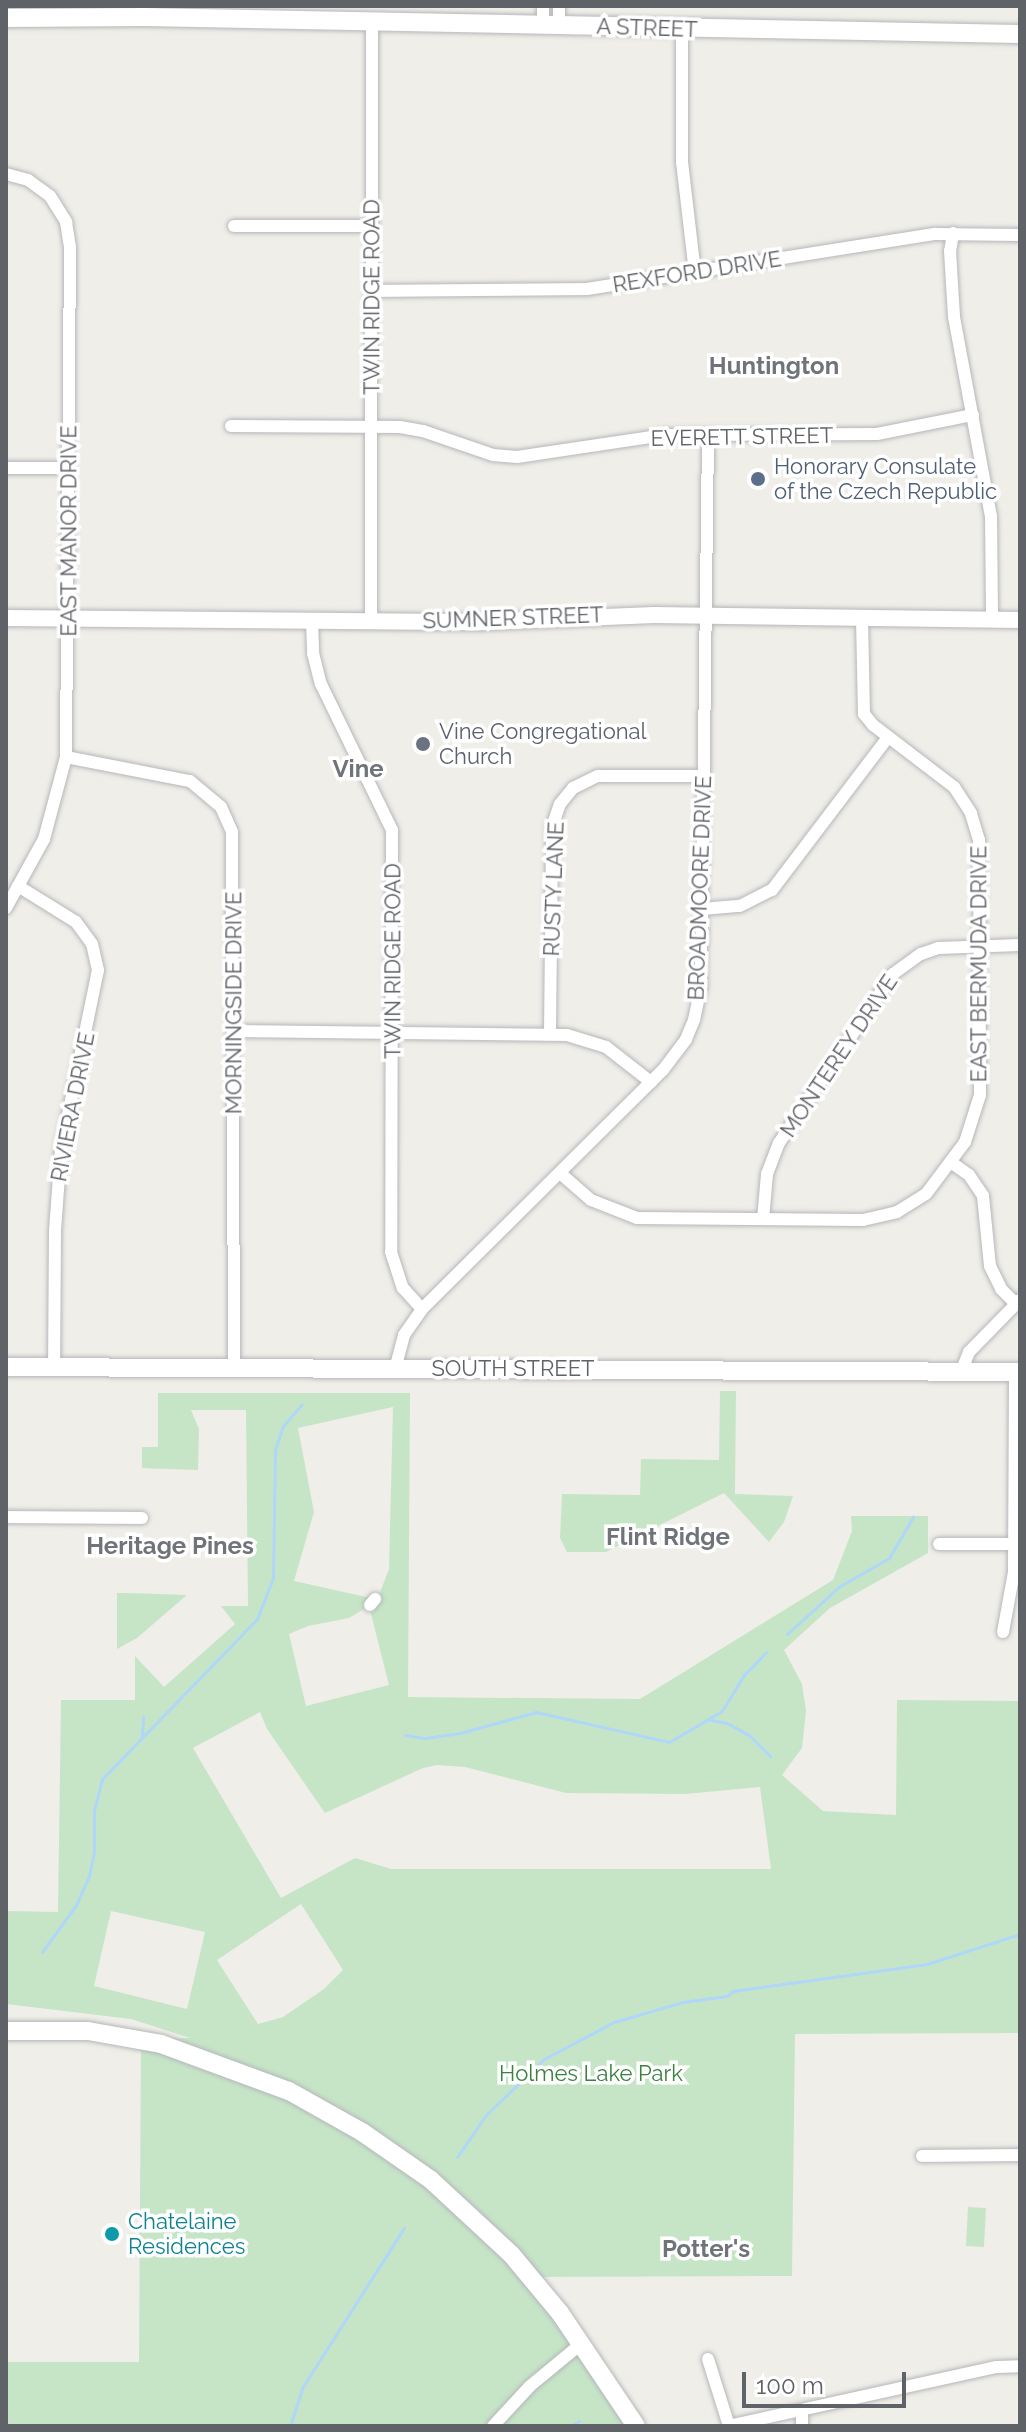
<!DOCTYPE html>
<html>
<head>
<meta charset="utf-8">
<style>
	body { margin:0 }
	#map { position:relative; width:1026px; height:2432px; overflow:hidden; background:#f0eee8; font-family:Raleway,sans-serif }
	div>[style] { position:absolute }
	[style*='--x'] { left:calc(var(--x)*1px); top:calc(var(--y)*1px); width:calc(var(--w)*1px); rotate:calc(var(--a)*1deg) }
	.green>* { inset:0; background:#c6e5c7; transform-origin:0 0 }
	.stream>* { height:3px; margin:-1.5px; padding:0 1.5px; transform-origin:1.5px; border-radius:1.5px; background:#aed7f9 }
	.roads { filter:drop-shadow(0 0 2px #b5b7bb) drop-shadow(0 0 2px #b5b7bb) }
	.minor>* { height:12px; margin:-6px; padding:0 6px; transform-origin:6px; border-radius:6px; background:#fff }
	.tertiary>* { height:16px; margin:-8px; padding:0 8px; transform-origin:8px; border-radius:8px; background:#fff }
	.secondary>* { height:18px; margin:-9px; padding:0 9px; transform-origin:9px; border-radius:9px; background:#fff }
	.dots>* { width:22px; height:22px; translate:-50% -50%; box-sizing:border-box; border:4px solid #fff; border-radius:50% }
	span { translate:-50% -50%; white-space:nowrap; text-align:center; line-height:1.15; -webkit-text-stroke:7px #fff; paint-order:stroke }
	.street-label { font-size:22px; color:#5f6267 }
	.service-label { font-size:22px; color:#4e5e75 }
	.left { translate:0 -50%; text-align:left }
	.worship-label { font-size:22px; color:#5b616d }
	.park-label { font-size:22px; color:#3b8140 }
	.culture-label { font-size:22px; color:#0d838f }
	.neighbourhood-label { font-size:24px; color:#707479; font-weight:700 }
	.frame { position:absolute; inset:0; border:8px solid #5f6267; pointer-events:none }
	.scale { position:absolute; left:742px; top:2372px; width:164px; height:36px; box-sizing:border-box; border:4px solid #5f6267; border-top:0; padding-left:10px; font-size:24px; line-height:28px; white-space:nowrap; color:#5f6267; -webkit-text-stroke:6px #fff; paint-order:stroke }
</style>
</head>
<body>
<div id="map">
	<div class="green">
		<div style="clip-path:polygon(720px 1391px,736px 1391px,735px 1494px,793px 1496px,784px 1522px,769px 1542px,724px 1493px,606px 1552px,567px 1552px,560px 1538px,562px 1494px,640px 1495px,641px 1459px,719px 1460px)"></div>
		<div style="clip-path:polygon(evenodd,158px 1393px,410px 1393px,408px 1697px,640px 1699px,833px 1580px,852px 1531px,851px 1516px,928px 1516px,928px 1553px,830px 1608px,784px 1650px,802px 1684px,806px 1711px,802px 1748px,782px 1775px,823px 1811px,896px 1815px,897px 1700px,1020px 1701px,1020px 2033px,795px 2034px,792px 2276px,532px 2277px,636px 2426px,6px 2426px,6px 2362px,139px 2362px,141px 2039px,190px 2038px,131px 2019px,6px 2004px,6px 1911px,58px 1912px,61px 1700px,135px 1700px,135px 1656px,164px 1687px,235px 1624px,221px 1606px,248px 1606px,246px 1410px,191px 1410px,199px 1429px,198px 1470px,142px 1468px,142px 1447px,158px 1447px,158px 1393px,393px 1407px,389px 1569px,379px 1595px,375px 1599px,294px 1581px,314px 1512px,298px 1428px,393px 1407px,158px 1393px,369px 1606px,389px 1685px,306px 1706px,289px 1634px,308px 1626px,349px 1618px,369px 1606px,158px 1393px,260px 1712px,267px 1729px,325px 1813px,423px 1768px,437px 1765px,465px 1767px,566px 1793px,685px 1794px,760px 1787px,771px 1869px,391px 1869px,355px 1858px,281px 1898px,193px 1748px,260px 1712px,158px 1393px,301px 1904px,343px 1970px,324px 1989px,283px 2017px,258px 2024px,217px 1960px,301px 1904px,158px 1393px,111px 1911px,205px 1932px,187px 2009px,94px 1986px,111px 1911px)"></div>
		<div style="clip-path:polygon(117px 1593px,129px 1593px,187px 1595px,137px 1638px,117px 1649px)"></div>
		<div style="left:968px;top:2207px;width:18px;height:39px;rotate:3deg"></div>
	</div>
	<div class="stream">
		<div style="--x:787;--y:1634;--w:72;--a:-42.2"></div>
		<div style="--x:840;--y:1586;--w:56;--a:-29.7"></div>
		<div style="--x:889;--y:1558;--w:48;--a:-59.7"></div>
		<div style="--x:711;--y:1720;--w:16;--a:11"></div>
		<div style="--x:727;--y:1723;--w:25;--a:29"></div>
		<div style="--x:749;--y:1735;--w:30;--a:45"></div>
		<div style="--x:405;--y:1735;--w:20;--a:9"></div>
		<div style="--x:425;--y:1738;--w:35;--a:-8"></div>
		<div style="--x:460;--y:1733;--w:79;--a:-15.4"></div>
		<div style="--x:536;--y:1712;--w:136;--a:12.7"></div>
		<div style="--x:669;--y:1742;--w:61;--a:-30.3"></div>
		<div style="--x:722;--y:1711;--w:42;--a:-58.6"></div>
		<div style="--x:744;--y:1675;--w:32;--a:-46"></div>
		<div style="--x:142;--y:1737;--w:20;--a:-87"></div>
		<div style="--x:42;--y:1952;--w:58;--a:-54.1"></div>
		<div style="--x:76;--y:1905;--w:32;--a:-66"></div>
		<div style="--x:89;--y:1876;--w:25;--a:-78"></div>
		<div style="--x:94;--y:1852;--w:41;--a:-90"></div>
		<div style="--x:94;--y:1811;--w:33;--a:-76"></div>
		<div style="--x:102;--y:1779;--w:223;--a:-45.9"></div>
		<div style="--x:257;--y:1619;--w:44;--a:-68.7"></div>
		<div style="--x:273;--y:1578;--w:128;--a:-89.1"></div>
		<div style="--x:275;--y:1450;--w:25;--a:-72"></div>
		<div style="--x:283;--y:1426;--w:28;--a:-49"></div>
		<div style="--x:6;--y:2137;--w:49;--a:90"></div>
		<div style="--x:457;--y:2157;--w:51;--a:-55.4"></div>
		<div style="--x:486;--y:2115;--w:81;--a:-44"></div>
		<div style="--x:544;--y:2059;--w:79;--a:-27.9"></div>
		<div style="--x:614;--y:2022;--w:72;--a:-16.2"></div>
		<div style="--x:683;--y:2002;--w:44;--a:-7.8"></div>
		<div style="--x:727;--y:1996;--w:8;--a:-40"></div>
		<div style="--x:733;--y:1991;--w:196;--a:-7.9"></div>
		<div style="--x:927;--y:1964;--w:98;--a:-17.9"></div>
		<div style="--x:290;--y:2426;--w:40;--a:-72"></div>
		<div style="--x:302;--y:2388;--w:190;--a:-57.5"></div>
		<div style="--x:571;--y:2426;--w:9;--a:-32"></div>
	</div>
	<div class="roads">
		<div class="minor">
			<div style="--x:559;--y:6;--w:19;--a:90"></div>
			<div style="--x:543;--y:25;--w:19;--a:-90"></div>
			<div style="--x:682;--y:29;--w:133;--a:90"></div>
			<div style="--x:682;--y:162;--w:112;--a:83.3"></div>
			<div style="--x:6;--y:174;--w:23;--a:15"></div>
			<div style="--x:28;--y:180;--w:27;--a:36"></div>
			<div style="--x:50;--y:196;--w:31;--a:58"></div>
			<div style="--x:66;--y:222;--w:24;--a:81"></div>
			<div style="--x:70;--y:246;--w:511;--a:90.45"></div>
			<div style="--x:66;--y:757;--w:85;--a:105"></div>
			<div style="--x:44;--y:839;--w:79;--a:118.8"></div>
			<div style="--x:234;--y:226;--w:138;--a:0"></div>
			<div style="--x:953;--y:233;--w:18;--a:99"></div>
			<div style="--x:950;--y:251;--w:66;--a:86.5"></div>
			<div style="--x:954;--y:317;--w:202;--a:79.5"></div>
			<div style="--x:991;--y:516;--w:104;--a:89.4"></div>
			<div style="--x:372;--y:291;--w:215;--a:-0.5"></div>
			<div style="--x:587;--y:289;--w:353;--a:-9"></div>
			<div style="--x:936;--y:234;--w:84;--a:0.7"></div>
			<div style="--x:231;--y:426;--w:169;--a:0.3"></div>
			<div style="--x:400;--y:427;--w:23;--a:10"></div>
			<div style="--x:423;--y:431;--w:74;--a:18.9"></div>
			<div style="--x:493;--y:455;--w:24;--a:5"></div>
			<div style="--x:517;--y:457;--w:150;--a:-8.5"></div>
			<div style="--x:665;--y:435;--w:212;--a:-0.3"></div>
			<div style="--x:877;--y:434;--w:98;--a:-11.2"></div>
			<div style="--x:6;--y:468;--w:63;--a:0"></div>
			<div style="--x:312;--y:620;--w:33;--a:88"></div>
			<div style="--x:313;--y:653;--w:32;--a:76"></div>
			<div style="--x:321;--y:684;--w:162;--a:64.1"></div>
			<div style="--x:392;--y:830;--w:422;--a:90.1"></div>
			<div style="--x:391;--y:1252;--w:38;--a:72"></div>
			<div style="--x:403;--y:1288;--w:28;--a:48"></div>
			<div style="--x:371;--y:621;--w:599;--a:-89.9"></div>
			<div style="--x:66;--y:757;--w:126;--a:11"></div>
			<div style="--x:190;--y:781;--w:40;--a:40"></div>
			<div style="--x:221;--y:807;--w:27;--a:66"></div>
			<div style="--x:232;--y:832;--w:536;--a:89.79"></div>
			<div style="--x:18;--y:886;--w:68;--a:31.8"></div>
			<div style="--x:76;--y:922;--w:27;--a:54"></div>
			<div style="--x:92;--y:944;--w:27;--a:77"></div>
			<div style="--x:98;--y:970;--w:183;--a:101.7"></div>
			<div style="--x:61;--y:1149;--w:82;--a:94.2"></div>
			<div style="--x:55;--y:1231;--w:136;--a:90.4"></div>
			<div style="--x:702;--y:909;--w:38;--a:-5"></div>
			<div style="--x:740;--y:906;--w:36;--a:-27"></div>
			<div style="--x:772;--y:890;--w:192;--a:-52.8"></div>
			<div style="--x:234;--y:1031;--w:333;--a:0.7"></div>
			<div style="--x:567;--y:1035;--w:41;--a:17.1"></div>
			<div style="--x:606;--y:1047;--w:57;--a:37.9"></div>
			<div style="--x:550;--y:1033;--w:206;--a:-89.4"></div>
			<div style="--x:552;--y:827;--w:24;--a:-71"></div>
			<div style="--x:560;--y:804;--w:21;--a:-51"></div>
			<div style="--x:573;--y:788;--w:28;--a:-26"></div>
			<div style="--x:598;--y:776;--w:106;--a:0"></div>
			<div style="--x:952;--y:1163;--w:21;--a:35"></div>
			<div style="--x:969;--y:1175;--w:25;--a:56"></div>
			<div style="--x:983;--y:1196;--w:70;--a:84.3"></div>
			<div style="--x:990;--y:1266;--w:25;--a:64"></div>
			<div style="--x:1001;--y:1289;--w:21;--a:45"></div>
			<div style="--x:560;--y:1173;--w:41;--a:41.1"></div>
			<div style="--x:591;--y:1200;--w:49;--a:21.4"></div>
			<div style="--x:637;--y:1218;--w:226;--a:0.5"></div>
			<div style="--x:863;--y:1220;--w:35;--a:-13"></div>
			<div style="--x:897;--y:1212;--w:34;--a:-32"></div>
			<div style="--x:926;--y:1194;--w:65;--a:-53.1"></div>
			<div style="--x:965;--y:1142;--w:49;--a:-72.3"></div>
			<div style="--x:980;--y:1095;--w:255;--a:-90.2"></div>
			<div style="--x:979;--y:840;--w:28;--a:-107"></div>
			<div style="--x:971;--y:813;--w:31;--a:-123"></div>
			<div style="--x:954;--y:787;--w:102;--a:-142.6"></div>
			<div style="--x:873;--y:725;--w:14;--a:-129"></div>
			<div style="--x:864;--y:714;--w:97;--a:-91.2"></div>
			<div style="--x:763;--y:1219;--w:45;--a:-84.9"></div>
			<div style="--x:767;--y:1174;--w:33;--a:-69"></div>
			<div style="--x:779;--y:1143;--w:204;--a:-56"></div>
			<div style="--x:893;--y:974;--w:34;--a:-36"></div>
			<div style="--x:921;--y:954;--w:18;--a:-19"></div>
			<div style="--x:938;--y:948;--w:82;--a:-2.1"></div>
			<div style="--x:395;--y:1369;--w:35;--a:-75"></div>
			<div style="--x:404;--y:1335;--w:32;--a:-55"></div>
			<div style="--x:422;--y:1309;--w:339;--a:-44.8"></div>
			<div style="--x:663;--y:1070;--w:39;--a:-53"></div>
			<div style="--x:686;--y:1039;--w:21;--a:-67"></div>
			<div style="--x:694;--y:1020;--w:35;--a:-78"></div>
			<div style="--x:701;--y:986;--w:551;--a:-89.27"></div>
			<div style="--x:961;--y:1372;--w:22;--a:-68"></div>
			<div style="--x:969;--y:1352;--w:73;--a:-45.6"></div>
			<div style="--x:6;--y:1517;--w:136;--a:0.4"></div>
			<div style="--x:939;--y:1544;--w:76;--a:0"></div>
			<div style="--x:370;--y:1605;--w:8;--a:-50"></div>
			<div style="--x:1003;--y:1632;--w:61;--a:-79.6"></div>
			<div style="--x:1014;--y:1572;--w:200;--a:-89.7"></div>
			<div style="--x:922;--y:2156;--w:98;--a:-0.6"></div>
			<div style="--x:708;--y:2359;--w:70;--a:72.6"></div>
			<div style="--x:493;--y:2426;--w:54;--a:-47.2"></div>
			<div style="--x:530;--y:2386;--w:67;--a:-39.6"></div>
			<div style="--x:728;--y:2426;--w:275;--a:-12.4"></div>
			<div style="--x:997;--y:2367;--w:23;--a:-2"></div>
			<div style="--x:802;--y:2426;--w:16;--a:-90"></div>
		</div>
		<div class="tertiary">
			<div style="--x:6;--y:618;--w:475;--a:0.5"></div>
			<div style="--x:481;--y:622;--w:173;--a:-2.3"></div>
			<div style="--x:654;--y:615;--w:366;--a:0.8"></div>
		</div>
		<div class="secondary">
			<div style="--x:6;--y:18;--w:138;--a:-0.4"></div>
			<div style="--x:144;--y:17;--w:876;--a:1.11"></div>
			<div style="--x:6;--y:1367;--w:1014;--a:0.28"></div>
			<div style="--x:6;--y:2031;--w:82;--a:0"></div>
			<div style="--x:88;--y:2031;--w:74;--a:10.1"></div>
			<div style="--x:161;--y:2044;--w:136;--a:20.2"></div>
			<div style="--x:289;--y:2091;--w:84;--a:29.3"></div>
			<div style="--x:362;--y:2132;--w:84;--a:34.8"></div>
			<div style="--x:431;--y:2180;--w:109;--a:42.8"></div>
			<div style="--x:511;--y:2254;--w:77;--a:50.3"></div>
			<div style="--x:560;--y:2313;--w:136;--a:56.1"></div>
		</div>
	</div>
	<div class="dots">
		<div style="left:758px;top:479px;background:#5c6f8a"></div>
		<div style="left:423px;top:744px;background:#6b7280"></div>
		<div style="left:112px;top:2234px;background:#0f9aa8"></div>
	</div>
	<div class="street-label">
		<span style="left:647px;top:28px;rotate:2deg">A STREET</span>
		<span style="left:697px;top:272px;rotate:-9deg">REXFORD DRIVE</span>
		<span style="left:372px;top:297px;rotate:-90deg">TWIN RIDGE ROAD</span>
		<span style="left:742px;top:437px;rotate:-1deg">EVERETT STREET</span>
		<span style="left:69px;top:531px;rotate:-90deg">EAST MANOR DRIVE</span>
		<span style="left:513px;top:618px;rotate:-2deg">SUMNER STREET</span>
		<span style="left:700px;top:888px;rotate:-88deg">BROADMOORE DRIVE</span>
		<span style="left:554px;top:889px;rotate:-88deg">RUSTY LANE</span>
		<span style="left:393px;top:961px;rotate:-90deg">TWIN RIDGE ROAD</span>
		<span style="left:979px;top:964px;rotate:-90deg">EAST BERMUDA DRIVE</span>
		<span style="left:234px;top:1003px;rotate:-90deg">MORNINGSIDE DRIVE</span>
		<span style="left:839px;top:1056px;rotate:-56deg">MONTEREY DRIVE</span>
		<span style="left:73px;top:1107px;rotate:-79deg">RIVIERA DRIVE</span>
		<span style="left:513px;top:1369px">SOUTH STREET</span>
	</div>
	<div class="service-label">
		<span class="left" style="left:774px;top:479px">Honorary Consulate<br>of the Czech Republic</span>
	</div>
	<div class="worship-label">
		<span class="left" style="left:439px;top:744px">Vine Congregational<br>Church</span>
	</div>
	<div class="park-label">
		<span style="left:591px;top:2074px">Holmes Lake Park</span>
	</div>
	<div class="culture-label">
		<span class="left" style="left:128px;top:2234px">Chatelaine<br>Residences</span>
	</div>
	<div class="neighbourhood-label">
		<span style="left:774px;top:366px">Huntington</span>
		<span style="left:358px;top:769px">Vine</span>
		<span style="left:668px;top:1537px">Flint Ridge</span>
		<span style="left:170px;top:1546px">Heritage Pines</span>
		<span style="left:706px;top:2249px">Potter's</span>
	</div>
	<div class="frame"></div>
	<div class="scale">100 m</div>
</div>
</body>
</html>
